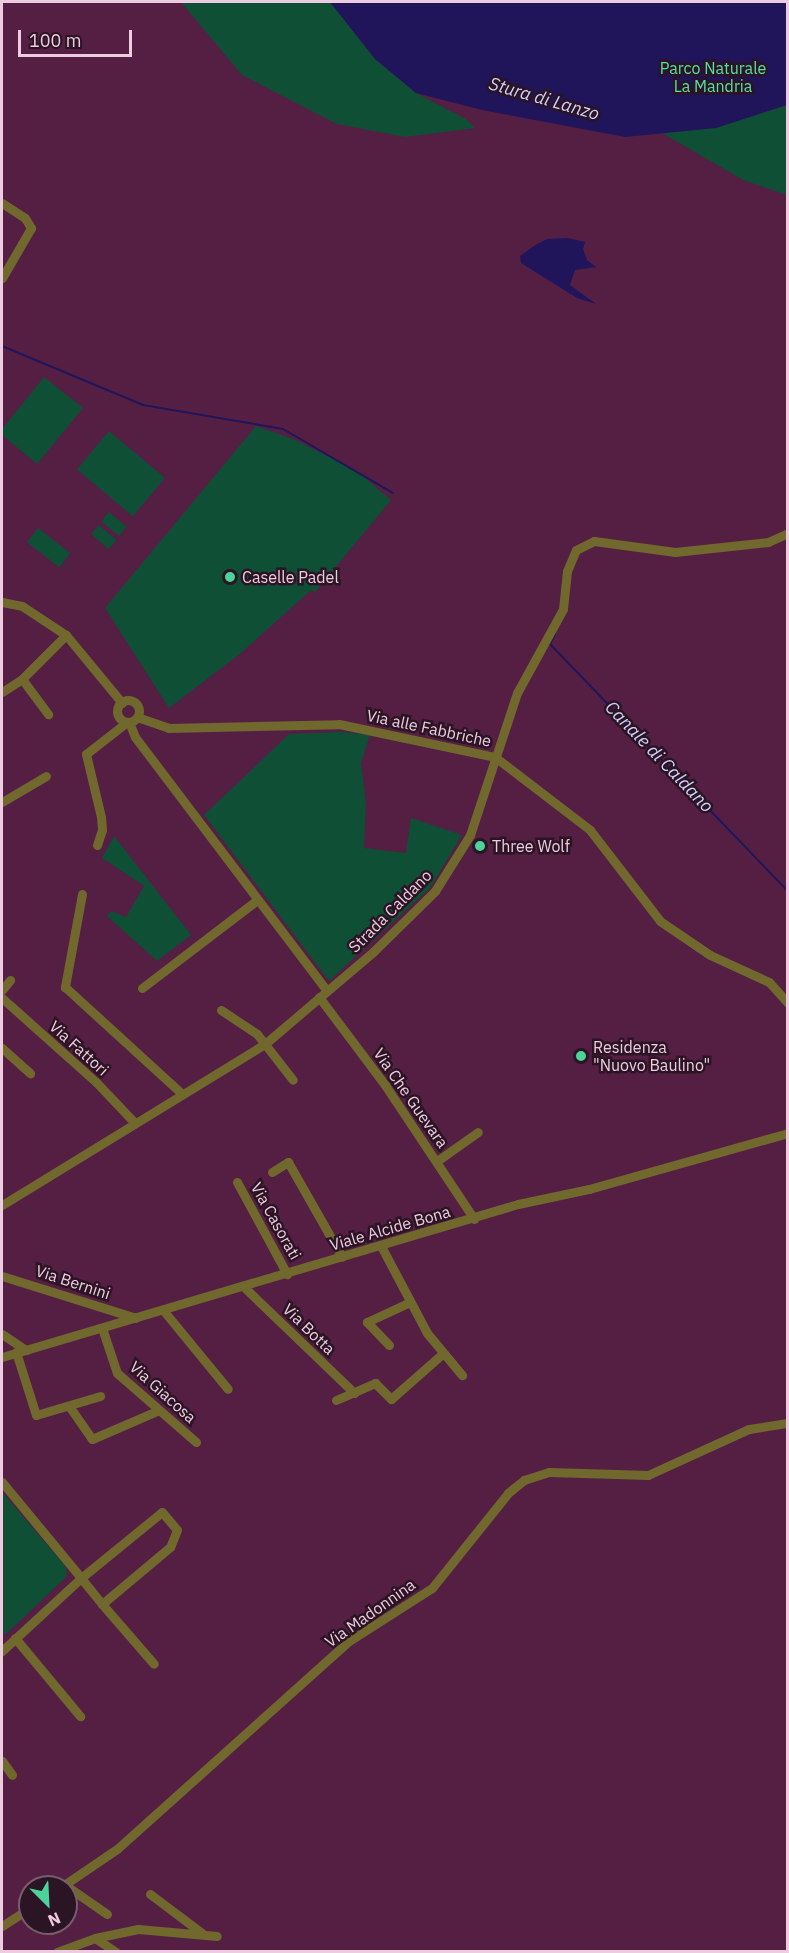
<!DOCTYPE html>
<html>
<head>
<meta charset="utf-8">
<style>
	body { margin:0 }
	#map { position:relative; width:789px; height:1953px; overflow:hidden; background:#541f43; font-family:"IBM Plex Sans",sans-serif }
	div>[style] { position:absolute }
	[style*='--x'] { left:calc(var(--x)*1px); top:calc(var(--y)*1px); width:calc(var(--w)*1px); rotate:calc(var(--a)*1deg) }
	.green>* { inset:0; background:#0e4f36; transform-origin:0 0 }
	.water>* { inset:0; background:#20155b }
	.stream>* { height:2px; margin:-1px; padding:0 1px; transform-origin:1px; border-radius:1px; background:#20155b }
	.minor>* { height:9px; margin:-4.5px; padding:0 4.5px; transform-origin:4.5px; border-radius:4.5px; background:#70682d }
	.minor>.ring { margin:-4.5px; padding:0; box-sizing:content-box; background:none; border:9px solid #70682d; border-radius:50% }
	.dots>* { width:16px; height:16px; translate:-50% -50%; box-sizing:border-box; border:3px solid #2b1423; border-radius:50% }
	span { translate:-50% -50%; white-space:nowrap; text-align:center; line-height:1.15; -webkit-text-stroke:5px #2b1423; paint-order:stroke }
	.park-label { font-size:16px; color:#55e0a4 }
	.poi-label { font-size:16px; color:#edcbe0 }
	.left { translate:0 -50%; text-align:left }
	.street-label { font-size:16px; color:#edcbe0 }
	.water-label { font-size:18px; color:#cdd0fb; font-style:italic }
	.frame { position:absolute; inset:0; border:3px solid #edcbe0; pointer-events:none }
	.north { position:absolute; left:18px; top:1875px; width:60px; height:60px; box-sizing:border-box; background:#2b1423; border:2px solid #795d6f; border-radius:50%; rotate:156deg; font-size:16px; font-weight:700; line-height:24px; text-align:center; color:#edcbe0 }
	.north::after { content:''; display:block; margin:auto; width:21px; height:27px; background:#4cd39a; clip-path:polygon(50% 0,100% 100%,50% 72%,0 100%) }
	.scale { position:absolute; left:18px; top:30px; width:114px; height:27px; box-sizing:border-box; border:3px solid #edcbe0; border-top:0; padding-left:8px; font-size:18px; line-height:21px; white-space:nowrap; color:#edcbe0; -webkit-text-stroke:4px #2b1423; paint-order:stroke }
</style>
</head>
<body>
<div id="map">
	<div class="green">
		<div style="clip-path:polygon(181px 2px,330px 2px,375px 59px,416px 93px,466px 119px,475px 128px,405px 137px,337px 124px,242px 75px)"></div>
		<div style="clip-path:polygon(787px 2px,787px 195px,743px 180px,657px 130px)"></div>
		<div style="clip-path:polygon(44px 377px,83px 408px,37px 464px,2px 435px,2px 429px)"></div>
		<div style="clip-path:polygon(256px 426px,293px 439px,357px 471px,391px 500px,315px 592px,311px 590px,241px 653px,169px 708px,105px 608px)"></div>
		<div style="left:109px;top:431px;width:73px;height:50px;rotate:40deg"></div>
		<div style="left:109px;top:512px;width:23px;height:12px;rotate:40deg"></div>
		<div style="left:99px;top:525px;width:23px;height:12px;rotate:41deg"></div>
		<div style="left:38px;top:528px;width:41px;height:18px;rotate:38deg"></div>
		<div style="clip-path:polygon(342px 732px,370px 735px,361px 763px,366px 803px,364px 848px,406px 853px,411px 818px,462px 835px,430px 888px,329px 981px,204px 815px,289px 734px)"></div>
		<div style="clip-path:polygon(114px 836px,191px 935px,157px 961px,107px 916px,111px 911px,126px 917px,144px 886px,102px 858px)"></div>
		<div style="clip-path:polygon(2px 1492px,66px 1567px,67px 1576px,5px 1635px,2px 1630px)"></div>
	</div>
	<div class="water">
		<div style="clip-path:polygon(330px 2px,787px 2px,787px 105px,716px 128px,625px 137px,482px 110px,416px 93px,375px 59px)"></div>
		<div style="clip-path:polygon(568px 238px,585px 242px,583px 249px,587px 260px,596px 267px,575px 270px,570px 285px,596px 304px,577px 298px,521px 263px,520px 256px,537px 244px,547px 239px)"></div>
	</div>
	<div class="stream">
		<div style="--x:2;--y:346;--w:153;--a:22.7"></div>
		<div style="--x:143;--y:405;--w:142;--a:9.7"></div>
		<div style="--x:283;--y:429;--w:127;--a:30.2"></div>
		<div style="--x:555;--y:634;--w:11;--a:117"></div>
		<div style="--x:550;--y:644;--w:343;--a:46.1"></div>
	</div>
	<div class="minor">
		<div style="--x:2;--y:203;--w:27;--a:33"></div>
		<div style="--x:25;--y:218;--w:12;--a:59"></div>
		<div style="--x:31;--y:228;--w:58;--a:120.1"></div>
		<div style="--x:2;--y:602;--w:20;--a:11"></div>
		<div style="--x:22;--y:606;--w:53;--a:33.4"></div>
		<div style="--x:66;--y:635;--w:88;--a:50.5"></div>
		<div style="--x:22;--y:679;--w:44;--a:53.4"></div>
		<div style="--x:2;--y:692;--w:24;--a:-33"></div>
		<div style="--x:22;--y:679;--w:62;--a:-45"></div>
		<div class="ring" style="left:117px;top:700px;width:13px;height:13px"></div>
		<div style="--x:137;--y:717;--w:34;--a:19"></div>
		<div style="--x:169;--y:728;--w:170;--a:-1.3"></div>
		<div style="--x:339;--y:724;--w:159;--a:11.9"></div>
		<div style="--x:495;--y:757;--w:120;--a:37.5"></div>
		<div style="--x:590;--y:830;--w:115;--a:52.4"></div>
		<div style="--x:660;--y:921;--w:60;--a:34.2"></div>
		<div style="--x:710;--y:955;--w:65;--a:24.6"></div>
		<div style="--x:769;--y:982;--w:28;--a:48"></div>
		<div style="--x:129;--y:722;--w:16;--a:68"></div>
		<div style="--x:135;--y:737;--w:318;--a:52.9"></div>
		<div style="--x:2;--y:802;--w:51;--a:-30.6"></div>
		<div style="--x:97;--y:845;--w:16;--a:-72"></div>
		<div style="--x:102;--y:830;--w:13;--a:-94"></div>
		<div style="--x:101;--y:817;--w:65;--a:-103.4"></div>
		<div style="--x:86;--y:754;--w:52;--a:-38"></div>
		<div style="--x:82;--y:894;--w:95;--a:100.4"></div>
		<div style="--x:65;--y:987;--w:159;--a:42.4"></div>
		<div style="--x:142;--y:988;--w:145;--a:-37.4"></div>
		<div style="--x:2;--y:990;--w:13;--a:-51"></div>
		<div style="--x:319;--y:997;--w:110;--a:53.1"></div>
		<div style="--x:385;--y:1085;--w:161;--a:56.4"></div>
		<div style="--x:2;--y:998;--w:126;--a:41.8"></div>
		<div style="--x:96;--y:1082;--w:55;--a:46.5"></div>
		<div style="--x:221;--y:1010;--w:43;--a:33.7"></div>
		<div style="--x:257;--y:1034;--w:58;--a:52"></div>
		<div style="--x:2;--y:1048;--w:38;--a:42"></div>
		<div style="--x:437;--y:1161;--w:50;--a:-35.3"></div>
		<div style="--x:272;--y:1172;--w:19;--a:-32"></div>
		<div style="--x:288;--y:1162;--w:109;--a:60.4"></div>
		<div style="--x:237;--y:1182;--w:105;--a:61.5"></div>
		<div style="--x:2;--y:1205;--w:310;--a:-31.5"></div>
		<div style="--x:266;--y:1043;--w:142;--a:-40.4"></div>
		<div style="--x:374;--y:951;--w:86;--a:-44.5"></div>
		<div style="--x:435;--y:891;--w:66;--a:-58"></div>
		<div style="--x:470;--y:835;--w:150;--a:-71.7"></div>
		<div style="--x:517;--y:693;--w:96;--a:-61.3"></div>
		<div style="--x:563;--y:609;--w:38;--a:-84"></div>
		<div style="--x:567;--y:571;--w:23;--a:-67"></div>
		<div style="--x:576;--y:550;--w:20;--a:-27"></div>
		<div style="--x:594;--y:541;--w:82;--a:7.7"></div>
		<div style="--x:675;--y:552;--w:94;--a:-6.1"></div>
		<div style="--x:768;--y:542;--w:22;--a:-24"></div>
		<div style="--x:381;--y:1246;--w:98;--a:62.1"></div>
		<div style="--x:427;--y:1333;--w:55;--a:50.2"></div>
		<div style="--x:2;--y:1276;--w:140;--a:17.4"></div>
		<div style="--x:244;--y:1287;--w:153;--a:43.9"></div>
		<div style="--x:163;--y:1310;--w:102;--a:50.6"></div>
		<div style="--x:102;--y:1328;--w:47;--a:71.6"></div>
		<div style="--x:117;--y:1373;--w:105;--a:41.1"></div>
		<div style="--x:2;--y:1334;--w:29;--a:34"></div>
		<div style="--x:389;--y:1345;--w:32;--a:-134"></div>
		<div style="--x:367;--y:1322;--w:47;--a:-24.9"></div>
		<div style="--x:16;--y:1352;--w:66;--a:72.4"></div>
		<div style="--x:36;--y:1415;--w:67;--a:-16.5"></div>
		<div style="--x:2;--y:1357;--w:538;--a:-16.52"></div>
		<div style="--x:518;--y:1204;--w:73;--a:-11.9"></div>
		<div style="--x:589;--y:1189;--w:207;--a:-15.7"></div>
		<div style="--x:336;--y:1400;--w:43;--a:-23.6"></div>
		<div style="--x:375;--y:1383;--w:23;--a:45"></div>
		<div style="--x:391;--y:1399;--w:68;--a:-41.4"></div>
		<div style="--x:69;--y:1406;--w:40;--a:55.1"></div>
		<div style="--x:92;--y:1439;--w:71;--a:-23.3"></div>
		<div style="--x:2;--y:1482;--w:124;--a:50.5"></div>
		<div style="--x:81;--y:1578;--w:108;--a:137.3"></div>
		<div style="--x:162;--y:1512;--w:23;--a:50"></div>
		<div style="--x:177;--y:1530;--w:18;--a:112"></div>
		<div style="--x:170;--y:1547;--w:89;--a:140"></div>
		<div style="--x:102;--y:1604;--w:33;--a:-129"></div>
		<div style="--x:81;--y:1578;--w:104;--a:-39.2"></div>
		<div style="--x:102;--y:1604;--w:79;--a:49.1"></div>
		<div style="--x:15;--y:1638;--w:102;--a:50.2"></div>
		<div style="--x:2;--y:1761;--w:17;--a:54"></div>
		<div style="--x:65;--y:1885;--w:51;--a:34.6"></div>
		<div style="--x:61;--y:1887;--w:68;--a:-34.2"></div>
		<div style="--x:117;--y:1849;--w:312;--a:-41.9"></div>
		<div style="--x:349;--y:1641;--w:98;--a:-32.6"></div>
		<div style="--x:432;--y:1588;--w:122;--a:-51.3"></div>
		<div style="--x:508;--y:1493;--w:21;--a:-39"></div>
		<div style="--x:524;--y:1480;--w:26;--a:-18"></div>
		<div style="--x:549;--y:1472;--w:99;--a:1.7"></div>
		<div style="--x:648;--y:1475;--w:111;--a:-24.5"></div>
		<div style="--x:749;--y:1429;--w:39;--a:-9"></div>
		<div style="--x:150;--y:1894;--w:65;--a:36.9"></div>
		<div style="--x:2;--y:1926;--w:33;--a:-33"></div>
		<div style="--x:95;--y:1938;--w:44;--a:-11.8"></div>
		<div style="--x:138;--y:1929;--w:79;--a:5.1"></div>
		<div style="--x:57;--y:1952;--w:40;--a:-20.2"></div>
		<div style="--x:95;--y:1938;--w:25;--a:34"></div>
	</div>
	<div class="dots">
		<div style="left:230px;top:577px;background:#4cd39a"></div>
		<div style="left:480px;top:846px;background:#4cd39a"></div>
		<div style="left:581px;top:1056px;background:#4cd39a"></div>
	</div>
	<div class="park-label">
		<span style="left:713px;top:77px">Parco Naturale<br>La Mandria</span>
	</div>
	<div class="poi-label">
		<span class="left" style="left:242px;top:577px">Caselle Padel</span>
		<span class="left" style="left:492px;top:846px">Three Wolf</span>
		<span class="left" style="left:593px;top:1056px">Residenza<br>"Nuovo Baulino"</span>
	</div>
	<div class="street-label">
		<span style="left:429px;top:728px;rotate:12deg">Via alle Fabbriche</span>
		<span style="left:390px;top:911px;rotate:-45deg">Strada Caldano</span>
		<span style="left:79px;top:1048px;rotate:42deg">Via Fattori</span>
		<span style="left:411px;top:1098px;rotate:55deg">Via Che Guevara</span>
		<span style="left:276px;top:1221px;rotate:61deg">Via Casorati</span>
		<span style="left:390px;top:1228px;rotate:-16deg">Viale Alcide Bona</span>
		<span style="left:73px;top:1282px;rotate:18deg">Via Bernini</span>
		<span style="left:309px;top:1329px;rotate:44deg">Via Botta</span>
		<span style="left:163px;top:1392px;rotate:42deg">Via Giacosa</span>
		<span style="left:370px;top:1613px;rotate:-35deg">Via Madonnina</span>
	</div>
	<div class="water-label">
		<span style="left:544px;top:99px;rotate:16deg">Stura di Lanzo</span>
		<span style="left:659px;top:757px;rotate:46deg">Canale di Caldano</span>
	</div>
	<div class="frame"></div>
	<div class="north">N</div>
	<div class="scale">100 m</div>
</div>
</body>
</html>
